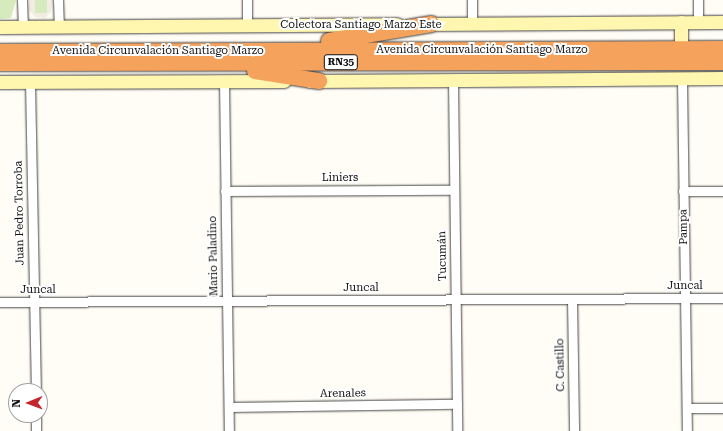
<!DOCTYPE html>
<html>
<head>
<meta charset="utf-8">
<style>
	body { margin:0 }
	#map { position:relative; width:723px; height:431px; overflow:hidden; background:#fffdf5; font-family:"Roboto Serif",serif }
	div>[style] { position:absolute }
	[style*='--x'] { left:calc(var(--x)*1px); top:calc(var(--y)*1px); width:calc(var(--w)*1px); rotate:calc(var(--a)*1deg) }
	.green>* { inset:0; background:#d5ebbd; transform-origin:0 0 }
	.plaza>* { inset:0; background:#f1ede2 }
	.roads { filter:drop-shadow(0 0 1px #444) drop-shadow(0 0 1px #444) }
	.street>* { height:9px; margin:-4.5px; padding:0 4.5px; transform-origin:4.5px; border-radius:4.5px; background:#fff }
	.secondary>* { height:13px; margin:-6.5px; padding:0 6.5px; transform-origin:6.5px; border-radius:6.5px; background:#fff6b0 }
	.highway>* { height:16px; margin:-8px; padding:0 8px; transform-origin:8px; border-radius:8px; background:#f5a25d }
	span { translate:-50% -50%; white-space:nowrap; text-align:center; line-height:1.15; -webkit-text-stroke:4px #fff; paint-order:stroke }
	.shield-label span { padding:1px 3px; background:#fff; border:1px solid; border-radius:3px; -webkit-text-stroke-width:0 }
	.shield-label { font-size:10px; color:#111; font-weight:700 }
	.street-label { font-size:11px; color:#111 }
	.north { position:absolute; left:8px; top:383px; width:40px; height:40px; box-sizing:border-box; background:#fff; border:1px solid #a0a0a0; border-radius:50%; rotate:269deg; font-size:11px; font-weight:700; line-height:16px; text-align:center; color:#111 }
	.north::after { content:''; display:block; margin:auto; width:14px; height:18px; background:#c4262e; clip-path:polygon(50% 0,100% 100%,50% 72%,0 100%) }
</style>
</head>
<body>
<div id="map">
	<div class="green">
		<div style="clip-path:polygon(0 0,16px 0,11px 18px,0 19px)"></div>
		<div style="left:35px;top:0;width:12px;height:13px"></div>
	</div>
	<div class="plaza">
		<div style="clip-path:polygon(29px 0,35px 0,35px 13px,47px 13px,47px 0,53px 0,51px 12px,45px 18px,35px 17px,29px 10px)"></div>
	</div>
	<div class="roads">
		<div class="street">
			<div style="--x:22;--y:0;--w:27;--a:88"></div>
			<div style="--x:58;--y:0;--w:27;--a:88"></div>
			<div style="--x:247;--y:0;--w:25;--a:90"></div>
			<div style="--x:472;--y:0;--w:24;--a:90"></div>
			<div style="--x:698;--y:0;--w:22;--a:90"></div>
			<div style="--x:682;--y:79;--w:352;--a:89.2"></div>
			<div style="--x:453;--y:80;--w:351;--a:89.3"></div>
			<div style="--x:224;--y:81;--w:350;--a:89.2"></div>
			<div style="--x:30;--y:82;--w:309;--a:88.9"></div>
			<div style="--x:225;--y:191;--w:229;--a:-0.3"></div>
			<div style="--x:683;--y:191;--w:40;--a:0"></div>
			<div style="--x:572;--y:299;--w:132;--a:89.1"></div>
			<div style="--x:0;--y:302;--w:723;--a:-0.32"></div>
			<div style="--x:229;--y:407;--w:228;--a:-0.8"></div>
			<div style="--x:687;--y:408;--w:36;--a:0"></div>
			<div style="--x:36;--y:415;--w:16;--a:90"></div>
		</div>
		<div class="secondary">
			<div style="--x:681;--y:22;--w:37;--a:90"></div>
			<div style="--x:423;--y:24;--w:300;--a:-0.4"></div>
			<div style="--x:0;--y:27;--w:397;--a:-0.4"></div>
			<div style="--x:310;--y:81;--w:413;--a:-0.4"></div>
			<div style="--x:0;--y:82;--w:284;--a:-0.2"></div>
		</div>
		<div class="highway">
			<div style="--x:329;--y:41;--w:104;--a:-9.4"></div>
			<div style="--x:0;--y:52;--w:723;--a:-0.24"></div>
			<div style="--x:0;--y:63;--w:723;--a:-0.08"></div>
			<div style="--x:255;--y:71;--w:65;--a:8.9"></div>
		</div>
	</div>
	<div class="shield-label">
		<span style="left:341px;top:62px">RN35</span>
	</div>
	<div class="street-label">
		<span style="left:361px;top:25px">Colectora Santiago Marzo Este</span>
		<span style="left:482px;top:50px">Avenida Circunvalación Santiago Marzo</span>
		<span style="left:158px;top:51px">Avenida Circunvalación Santiago Marzo</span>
		<span style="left:340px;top:178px">Liniers</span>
		<span style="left:20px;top:213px;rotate:-91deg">Juan Pedro Torroba</span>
		<span style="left:684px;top:227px;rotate:-91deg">Pampa</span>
		<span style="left:214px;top:256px;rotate:-91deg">Mario Paladino</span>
		<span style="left:443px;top:256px;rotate:-91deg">Tucumán</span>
		<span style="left:685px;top:286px">Juncal</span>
		<span style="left:361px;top:288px">Juncal</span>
		<span style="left:38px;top:290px">Juncal</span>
		<span style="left:561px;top:365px;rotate:-91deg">C. Castillo</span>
		<span style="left:343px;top:394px;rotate:-1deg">Arenales</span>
	</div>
	<div class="north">N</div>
</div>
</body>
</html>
